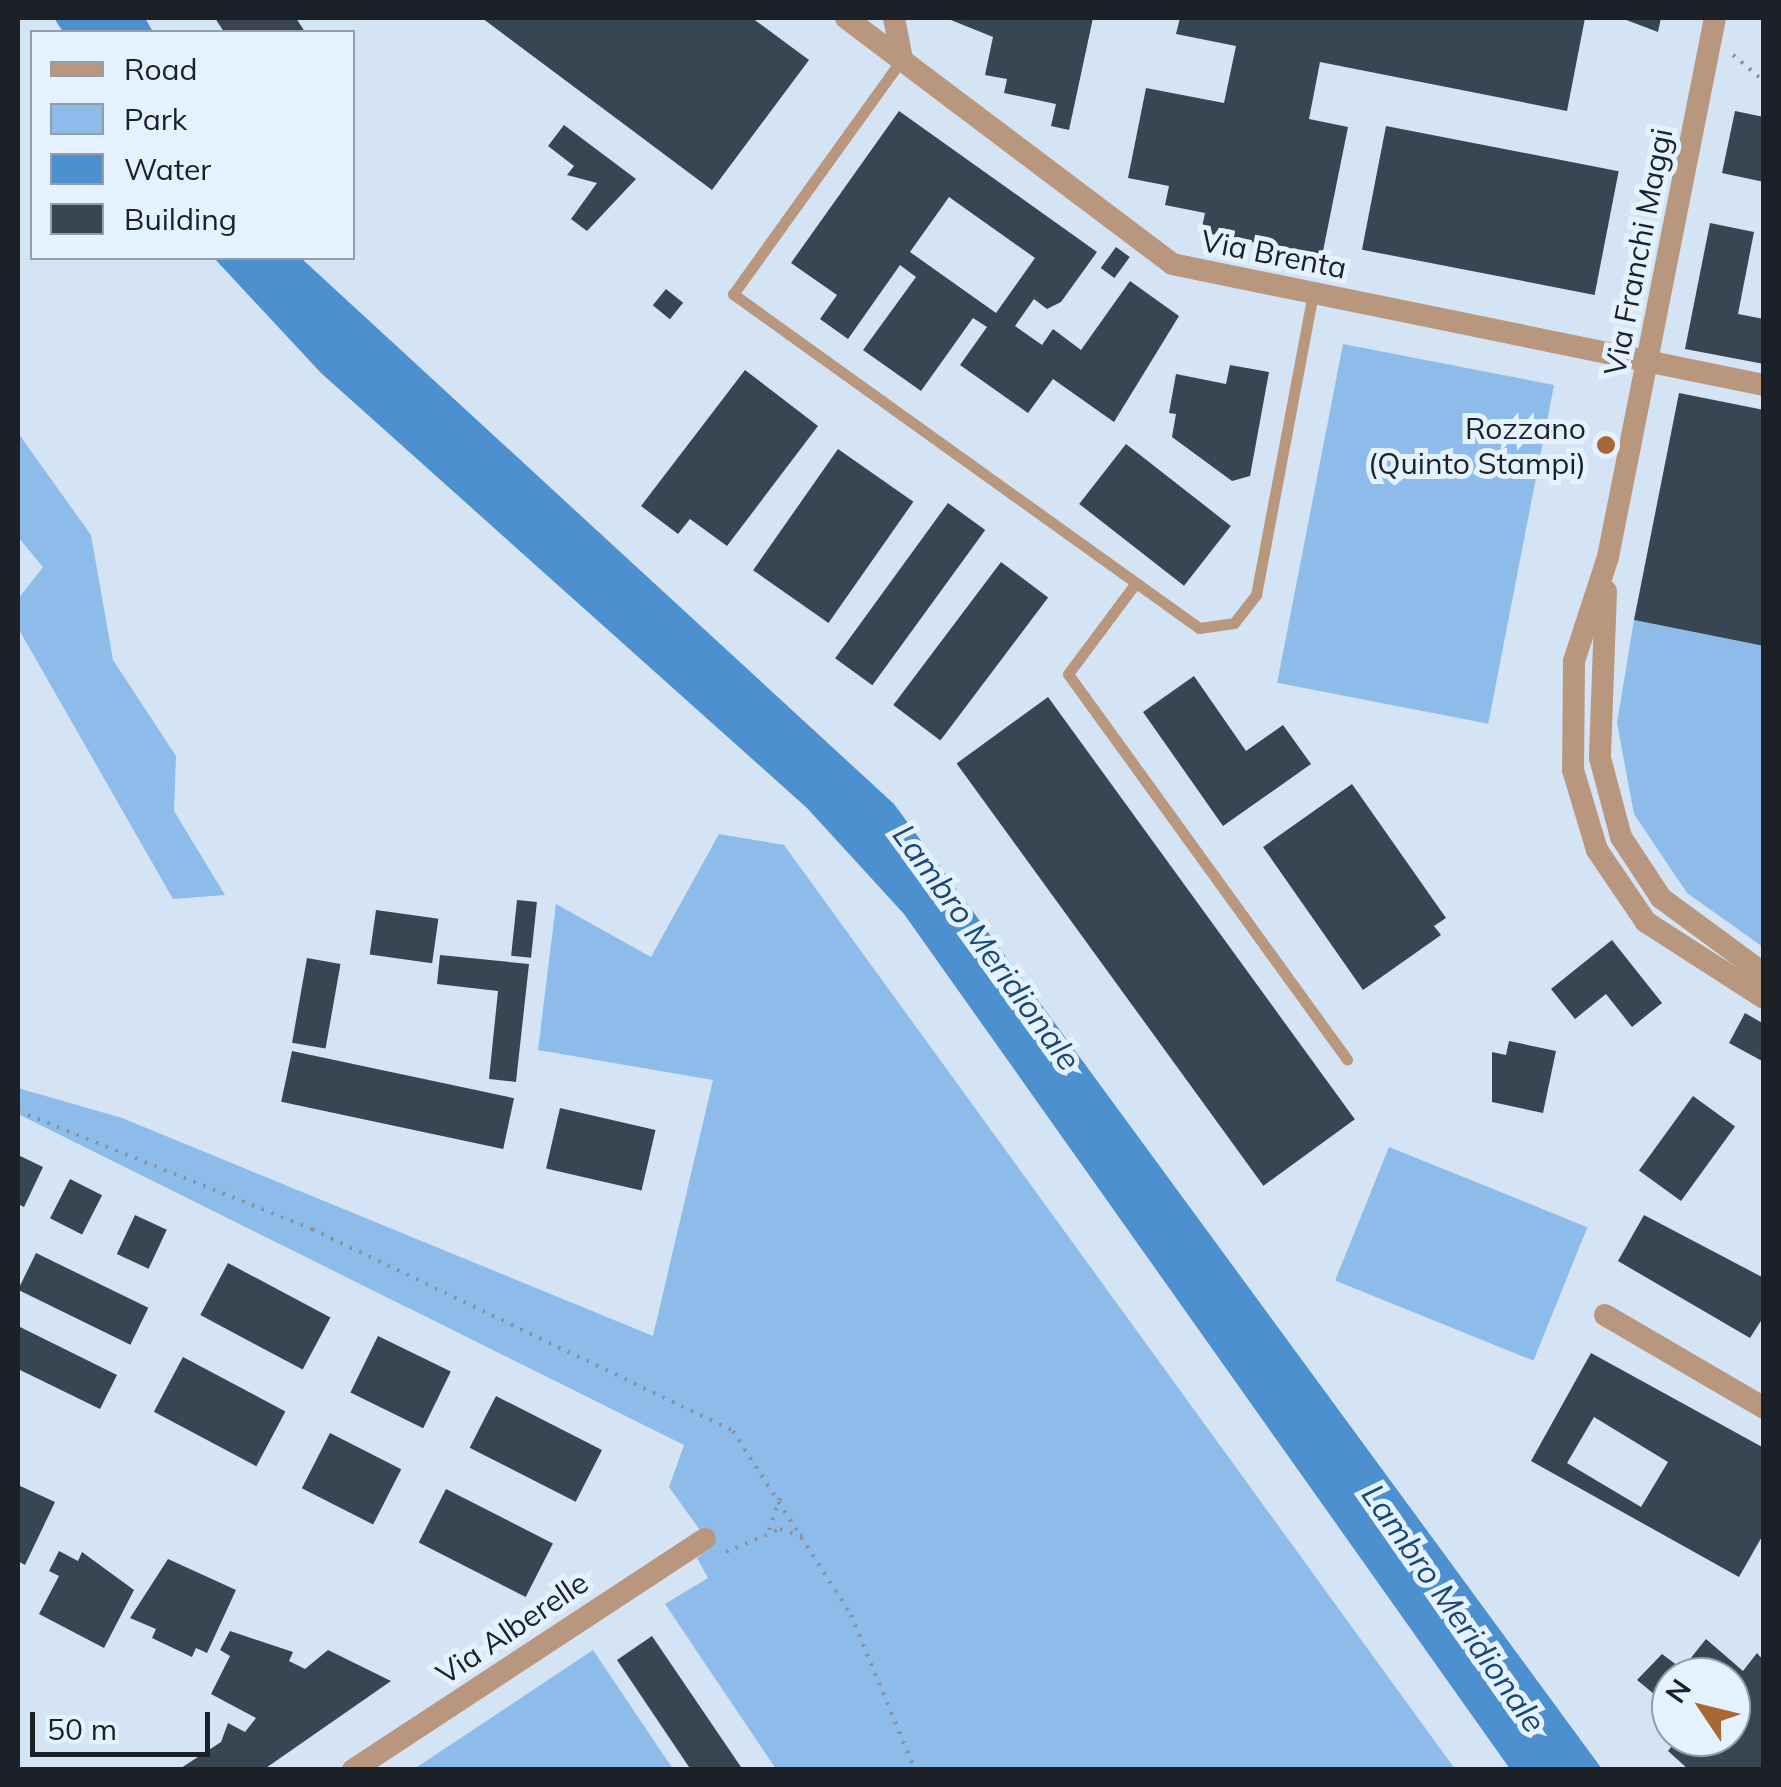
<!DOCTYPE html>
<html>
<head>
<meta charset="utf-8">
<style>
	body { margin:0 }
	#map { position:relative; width:1781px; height:1787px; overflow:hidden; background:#d4e4f5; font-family:Mulish,sans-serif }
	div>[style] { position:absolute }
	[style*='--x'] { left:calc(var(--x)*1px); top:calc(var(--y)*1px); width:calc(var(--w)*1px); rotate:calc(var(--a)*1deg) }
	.green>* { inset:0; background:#8ebcea; transform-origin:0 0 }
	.water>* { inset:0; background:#4d90cf }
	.building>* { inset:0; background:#384553; transform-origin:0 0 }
	.path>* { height:4px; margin-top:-2px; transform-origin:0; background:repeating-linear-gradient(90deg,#87929f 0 2.5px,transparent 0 10.5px) }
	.lane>* { height:11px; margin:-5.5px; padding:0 5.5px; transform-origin:5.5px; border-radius:5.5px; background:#b9977f }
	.street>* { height:22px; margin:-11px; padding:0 11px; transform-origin:11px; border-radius:11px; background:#b9977f }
	.dots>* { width:28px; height:28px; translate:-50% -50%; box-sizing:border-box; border:5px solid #e4f1ff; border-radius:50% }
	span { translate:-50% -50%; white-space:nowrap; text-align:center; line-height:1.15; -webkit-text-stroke:10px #e4f1ff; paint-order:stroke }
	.street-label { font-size:30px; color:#1b2127 }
	.poi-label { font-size:30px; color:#1b2127 }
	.right { translate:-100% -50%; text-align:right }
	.water-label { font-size:32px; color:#184873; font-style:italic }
	.frame { position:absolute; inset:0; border:20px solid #1b2127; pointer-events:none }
	.legend { position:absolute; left:30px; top:30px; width:325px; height:230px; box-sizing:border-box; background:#e4f1ff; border:2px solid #949ea9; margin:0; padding:12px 18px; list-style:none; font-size:30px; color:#1b2127 }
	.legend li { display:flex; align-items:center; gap:20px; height:50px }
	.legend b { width:50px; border:2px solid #949ea9 }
	.north { position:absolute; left:1651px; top:1657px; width:100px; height:100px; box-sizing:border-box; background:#e4f1ff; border:2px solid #949ea9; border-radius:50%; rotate:305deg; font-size:28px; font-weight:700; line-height:40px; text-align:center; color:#1b2127 }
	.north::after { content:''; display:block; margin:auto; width:35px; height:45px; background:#a96833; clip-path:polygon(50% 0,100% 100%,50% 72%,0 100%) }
	.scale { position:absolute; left:30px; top:1712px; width:180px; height:45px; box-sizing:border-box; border:5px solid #1b2127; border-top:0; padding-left:12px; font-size:30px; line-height:35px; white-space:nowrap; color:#1b2127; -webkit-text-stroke:8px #e4f1ff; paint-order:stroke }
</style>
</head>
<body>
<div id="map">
	<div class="green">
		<div style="left:1343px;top:344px;width:215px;height:345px;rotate:11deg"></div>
		<div style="clip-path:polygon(18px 433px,91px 535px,113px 660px,176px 756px,174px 811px,225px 895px,173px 899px,18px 628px,18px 599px,43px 567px,18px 537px)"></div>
		<div style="clip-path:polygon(1634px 620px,1763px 646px,1763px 947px,1687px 893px,1634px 814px,1617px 723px)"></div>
		<div style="clip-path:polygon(719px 834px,784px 845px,1455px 1769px,776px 1769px,665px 1604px,708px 1578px,697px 1558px,712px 1547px,669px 1487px,684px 1445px,18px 1114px,18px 1088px,122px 1118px,653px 1336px,713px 1080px,538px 1050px,556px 904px,651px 957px)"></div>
		<div style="left:1389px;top:1147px;width:214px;height:144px;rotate:22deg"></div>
		<div style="clip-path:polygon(593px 1650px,673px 1769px,414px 1769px)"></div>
	</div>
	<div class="water">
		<div style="clip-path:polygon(54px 18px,145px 18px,153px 32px,63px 32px)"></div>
		<div style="clip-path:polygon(214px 258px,301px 258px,894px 804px,1602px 1769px,1510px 1769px,904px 914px,807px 808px,321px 373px)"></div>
	</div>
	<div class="building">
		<div style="clip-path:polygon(215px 18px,296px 18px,305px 32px,224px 32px)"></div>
		<div style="clip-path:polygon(482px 18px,752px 18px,809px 60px,712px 190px)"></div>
		<div style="clip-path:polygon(946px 18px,1093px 18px,1069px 130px,1051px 126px,1056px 104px,1004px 93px,1007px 79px,985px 75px,993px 37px)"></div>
		<div style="clip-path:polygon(1180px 18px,1585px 18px,1567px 111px,1320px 62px,1309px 119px,1348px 127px,1322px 256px,1201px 232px,1205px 213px,1165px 205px,1169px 186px,1128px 178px,1146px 88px,1224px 103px,1236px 46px,1176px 34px)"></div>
		<div style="clip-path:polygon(1621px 18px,1661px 18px,1658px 32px)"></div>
		<div style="clip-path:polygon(evenodd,899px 111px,1097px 252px,1061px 302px,1047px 309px,1034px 299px,1015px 326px,1042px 345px,1053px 329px,1081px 350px,1130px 281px,1179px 316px,1114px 422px,1053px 379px,1028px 413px,960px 365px,987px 327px,973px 318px,921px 391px,863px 350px,916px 277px,900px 265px,848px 339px,820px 319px,837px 295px,791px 263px,899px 111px,949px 197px,1035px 258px,996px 313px,910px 252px,949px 197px)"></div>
		<div style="clip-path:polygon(1735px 111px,1764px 117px,1764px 182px,1722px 173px)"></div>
		<div style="clip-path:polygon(564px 125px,636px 179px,587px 231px,571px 219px,597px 183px,567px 175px,574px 166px,548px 146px)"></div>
		<div style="left:1386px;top:126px;width:237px;height:126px;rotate:11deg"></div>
		<div style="clip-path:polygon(1710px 223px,1754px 232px,1738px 314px,1764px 319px,1764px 364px,1685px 349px)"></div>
		<div style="left:1116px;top:247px;width:17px;height:26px;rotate:36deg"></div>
		<div style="left:666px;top:289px;width:22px;height:21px;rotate:39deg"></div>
		<div style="clip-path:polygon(1230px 365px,1269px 372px,1250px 476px,1232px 481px,1172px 437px,1176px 414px,1169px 413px,1176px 374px,1226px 384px)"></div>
		<div style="clip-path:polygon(745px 370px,818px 426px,727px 546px,690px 519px,678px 534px,641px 506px)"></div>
		<div style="clip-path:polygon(1679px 393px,1764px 410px,1764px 646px,1634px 620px)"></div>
		<div style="left:1126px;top:444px;width:133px;height:76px;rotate:38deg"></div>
		<div style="left:838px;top:449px;width:92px;height:148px;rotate:35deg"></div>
		<div style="left:948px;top:503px;width:46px;height:192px;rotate:36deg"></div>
		<div style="left:1001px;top:562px;width:59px;height:179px;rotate:37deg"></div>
		<div style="clip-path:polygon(1194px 676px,1246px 751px,1283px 725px,1311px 764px,1223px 826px,1143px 712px)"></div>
		<div style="left:1048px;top:697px;width:522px;height:113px;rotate:54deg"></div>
		<div style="clip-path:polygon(1352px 784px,1446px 918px,1434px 926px,1441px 935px,1363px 990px,1263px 847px)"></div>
		<div style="left:517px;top:900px;width:20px;height:56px;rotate:6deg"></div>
		<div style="left:376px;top:910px;width:63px;height:45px;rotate:8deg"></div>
		<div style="clip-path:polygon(1612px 940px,1662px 1003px,1632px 1027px,1606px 994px,1575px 1019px,1551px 989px)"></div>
		<div style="clip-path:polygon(440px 955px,529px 964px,516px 1082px,489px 1079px,498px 991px,437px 984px)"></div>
		<div style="left:307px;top:958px;width:34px;height:86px;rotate:10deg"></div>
		<div style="clip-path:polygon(1745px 1013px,1764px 1024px,1764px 1062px,1729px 1043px)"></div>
		<div style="clip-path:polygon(1509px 1041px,1556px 1051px,1543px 1113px,1492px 1102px,1492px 1052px,1506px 1055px)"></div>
		<div style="left:292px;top:1051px;width:227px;height:52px;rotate:12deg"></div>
		<div style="left:1693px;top:1096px;width:52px;height:92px;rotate:36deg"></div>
		<div style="left:560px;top:1108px;width:98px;height:62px;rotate:13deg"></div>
		<div style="clip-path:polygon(18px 1155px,43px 1167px,24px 1207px,18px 1204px)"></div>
		<div style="left:70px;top:1179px;width:36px;height:44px;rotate:27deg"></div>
		<div style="left:135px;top:1215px;width:35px;height:43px;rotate:25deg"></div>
		<div style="clip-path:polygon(1644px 1215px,1762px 1277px,1764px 1316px,1750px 1338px,1618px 1261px)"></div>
		<div style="left:36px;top:1253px;width:125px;height:41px;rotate:26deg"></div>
		<div style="left:228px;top:1263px;width:116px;height:59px;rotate:28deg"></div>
		<div style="clip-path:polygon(18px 1326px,117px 1375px,100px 1409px,18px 1369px)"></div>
		<div style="left:378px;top:1336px;width:81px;height:63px;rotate:26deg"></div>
		<div style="clip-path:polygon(evenodd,1591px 1353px,1764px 1448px,1764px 1533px,1739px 1577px,1531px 1461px,1591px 1353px,1594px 1417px,1668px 1462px,1641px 1507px,1567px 1463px,1594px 1417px)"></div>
		<div style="left:183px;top:1357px;width:116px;height:62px;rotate:28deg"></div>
		<div style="left:496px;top:1396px;width:119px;height:58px;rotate:27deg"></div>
		<div style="left:330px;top:1433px;width:80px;height:62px;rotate:27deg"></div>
		<div style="clip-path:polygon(18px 1485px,55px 1502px,25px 1565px,18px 1561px)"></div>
		<div style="left:446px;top:1489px;width:120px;height:60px;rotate:27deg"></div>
		<div style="clip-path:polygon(59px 1551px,78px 1561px,82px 1552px,134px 1590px,104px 1648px,39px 1614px,59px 1576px,49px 1571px)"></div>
		<div style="clip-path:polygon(168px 1559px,236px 1590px,207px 1653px,196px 1648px,192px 1657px,152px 1638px,156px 1629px,130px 1618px)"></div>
		<div style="clip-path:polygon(230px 1631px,293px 1652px,289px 1661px,305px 1669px,328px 1650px,391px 1681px,263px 1770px,178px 1770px,221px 1742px,228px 1723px,245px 1732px,256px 1718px,211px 1694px,230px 1656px,220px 1650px)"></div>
		<div style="clip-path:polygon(652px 1636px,743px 1770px,691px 1770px,617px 1660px)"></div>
		<div style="clip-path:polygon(1706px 1639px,1743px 1671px,1757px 1653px,1764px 1661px,1764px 1770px,1689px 1770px,1668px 1751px,1679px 1737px,1731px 1737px,1731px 1677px,1671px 1677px,1671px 1708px,1637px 1680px,1662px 1654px,1682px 1669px)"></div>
	</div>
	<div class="path">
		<div style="--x:1762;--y:18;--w:2;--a:0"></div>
		<div style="--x:1733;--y:55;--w:40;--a:40"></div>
		<div style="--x:18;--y:1111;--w:317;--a:21.9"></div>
		<div style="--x:312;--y:1229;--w:467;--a:25.6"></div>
		<div style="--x:733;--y:1431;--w:219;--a:57.3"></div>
		<div style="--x:851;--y:1615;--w:168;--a:67.6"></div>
		<div style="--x:769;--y:1530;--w:34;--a:-71"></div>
		<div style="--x:726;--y:1552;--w:59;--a:-23.1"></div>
		<div style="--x:780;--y:1529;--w:23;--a:18"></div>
	</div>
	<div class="lane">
		<div style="--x:902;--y:59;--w:289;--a:125.7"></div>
		<div style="--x:733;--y:294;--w:573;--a:35.63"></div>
		<div style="--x:1199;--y:628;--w:35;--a:-8"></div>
		<div style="--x:1234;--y:623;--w:36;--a:-52"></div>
		<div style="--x:1256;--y:595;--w:307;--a:-79.3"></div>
		<div style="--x:1135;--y:584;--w:112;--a:126.7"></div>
		<div style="--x:1068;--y:674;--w:476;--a:54.1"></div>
	</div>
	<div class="street">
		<div style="--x:846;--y:18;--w:408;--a:37"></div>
		<div style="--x:1172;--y:264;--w:604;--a:11.55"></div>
		<div style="--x:894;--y:18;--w:42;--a:79"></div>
		<div style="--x:1715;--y:18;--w:550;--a:101.23"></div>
		<div style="--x:1608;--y:557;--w:109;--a:108.1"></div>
		<div style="--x:1574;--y:661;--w:109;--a:90.5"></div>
		<div style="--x:1573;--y:770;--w:84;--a:73.3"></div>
		<div style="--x:1597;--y:850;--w:87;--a:55.8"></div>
		<div style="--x:1646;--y:922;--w:140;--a:32.8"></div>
		<div style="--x:1606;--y:591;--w:167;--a:92.1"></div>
		<div style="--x:1600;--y:758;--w:82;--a:75.1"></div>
		<div style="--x:1621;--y:837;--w:73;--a:56.7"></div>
		<div style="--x:1661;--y:898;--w:128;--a:36.4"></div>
		<div style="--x:1605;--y:1315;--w:184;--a:30.3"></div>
		<div style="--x:353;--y:1770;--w:421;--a:-33.3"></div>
	</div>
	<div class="dots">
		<div style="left:1606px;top:445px;background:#a96833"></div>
	</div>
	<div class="street-label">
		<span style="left:1638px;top:252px;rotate:-79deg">Via Franchi Maggi</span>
		<span style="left:1274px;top:254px;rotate:11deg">Via Brenta</span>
		<span style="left:512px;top:1628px;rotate:-34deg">Via Alberelle</span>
	</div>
	<div class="poi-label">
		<span class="right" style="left:1586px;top:445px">Rozzano<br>(Quinto Stampi)</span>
	</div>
	<div class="water-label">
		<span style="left:987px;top:947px;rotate:54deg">Lambro Meridionale</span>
		<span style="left:1454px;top:1608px;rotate:55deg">Lambro Meridionale</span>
	</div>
	<div class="frame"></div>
	<ul class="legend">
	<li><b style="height:12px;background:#b9977f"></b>Road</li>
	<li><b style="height:28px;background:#8ebcea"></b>Park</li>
	<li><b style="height:28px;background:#4d90cf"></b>Water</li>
	<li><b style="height:28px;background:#384553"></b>Building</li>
	</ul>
	<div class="north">N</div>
	<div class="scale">50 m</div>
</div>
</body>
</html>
